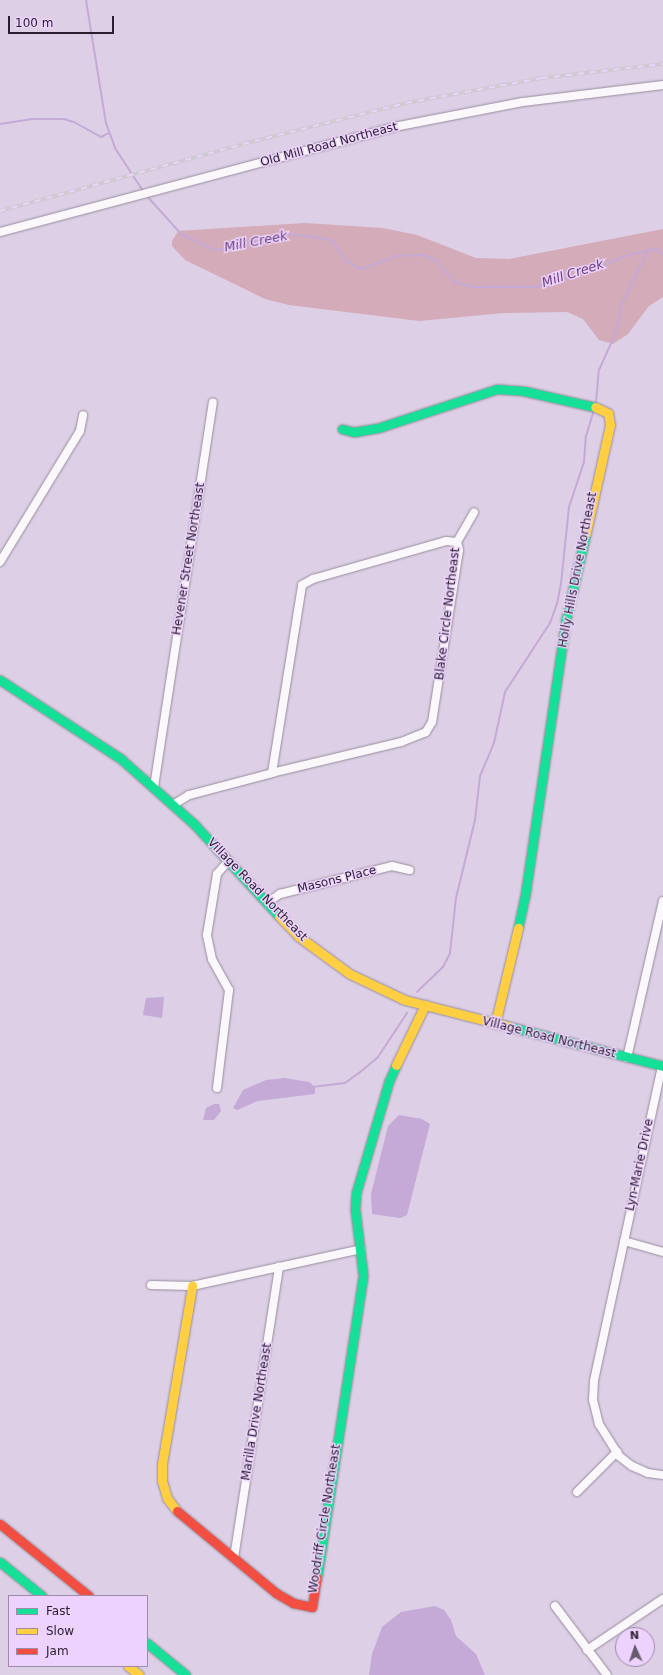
<!DOCTYPE html>
<html>
<head>
<meta charset="utf-8">
<style>
	body { margin:0 }
	#map { position:relative; width:663px; height:1675px; overflow:hidden; background:#ddcfe5; font-family:"DejaVu Sans",sans-serif }
	div>[style] { position:absolute }
	[style*='--x'] { left:calc(var(--x)*1px); top:calc(var(--y)*1px); width:calc(var(--w)*1px); rotate:calc(var(--a)*1deg) }
	.green>* { inset:0; background:#d4abb8 }
	.water>* { inset:0; background:#c5a9d6 }
	.stream>* { height:2px; margin:-1px; padding:0 1px; transform-origin:1px; border-radius:1px; background:#c5a9d6 }
	.roads { filter:drop-shadow(0 0 1px #988d9e) drop-shadow(0 0 1px #988d9e) }
	.street>* { height:8px; margin:-4px; padding:0 4px; transform-origin:4px; border-radius:4px; background:#faf8fb }
	.fast>* { height:9px; margin:-4.5px; padding:0 4.5px; transform-origin:4.5px; border-radius:4.5px; background:#16e098 }
	.slow>* { height:9px; margin:-4.5px; padding:0 4.5px; transform-origin:4.5px; border-radius:4.5px; background:#ffcf43 }
	.jam>* { height:9px; margin:-4.5px; padding:0 4.5px; transform-origin:4.5px; border-radius:4.5px; background:#f24e42 }
	.rail>* { height:3.5px; margin-top:-1.75px; transform-origin:0; background:repeating-linear-gradient(90deg,#ecd2fc 0 6px,#cfcad1 0 12px); box-sizing:border-box; border-block:1px solid #cfcad1 }
	span { translate:-50% -50%; white-space:nowrap; text-align:center; line-height:1.15; -webkit-text-stroke:3px #ecd2fc; paint-order:stroke }
	.street-label { font-size:12px; color:#281e2e }
	.water-label { font-size:13px; color:#693d81; font-style:italic }
	.legend { position:absolute; left:8px; top:1595px; width:140px; height:72px; box-sizing:border-box; background:#ecd2fc; border:1px solid #9e8aaa; margin:0; padding:5px 7px; list-style:none; font-size:12px; color:#281e2e }
	.legend li { display:flex; align-items:center; gap:8px; height:20px }
	.legend b { width:20px; border:1px solid #9e8aaa }
	.north { position:absolute; left:615px; top:1627px; width:40px; height:40px; box-sizing:border-box; background:#ecd2fc; border:1px solid #9e8aaa; border-radius:50%; rotate:357deg; font-size:11px; font-weight:700; line-height:16px; text-align:center; color:#281e2e }
	.north::after { content:''; display:block; margin:auto; width:14px; height:18px; background:#675c6e; clip-path:polygon(50% 0,100% 100%,50% 72%,0 100%) }
	.scale { position:absolute; left:8px; top:16px; width:106px; height:18px; box-sizing:border-box; border:2px solid #281e2e; border-top:0; padding-left:5px; font-size:12px; line-height:14px; white-space:nowrap; color:#281e2e; -webkit-text-stroke:3px #ecd2fc; paint-order:stroke }
</style>
</head>
<body>
<div id="map">
	<div class="green">
		<div style="clip-path:polygon(305px 223px,383px 228px,417px 235px,476px 258px,509px 259px,663px 229px,663px 297px,649px 306px,628px 334px,613px 344px,599px 340px,583px 319px,567px 312px,504px 313px,419px 321px,289px 305px,265px 299px,185px 260px,172px 246px,172px 241px,178px 231px)"></div>
	</div>
	<div class="water">
		<div style="clip-path:polygon(164px 997px,162px 1018px,143px 1015px,146px 998px)"></div>
		<div style="clip-path:polygon(285px 1078px,309px 1082px,315px 1087px,315px 1094px,258px 1101px,237px 1110px,233px 1108px,243px 1090px,266px 1080px)"></div>
		<div style="clip-path:polygon(214px 1104px,219px 1104px,221px 1111px,214px 1120px,203px 1120px,206px 1108px)"></div>
		<div style="clip-path:polygon(399px 1115px,422px 1119px,430px 1124px,407px 1215px,400px 1218px,372px 1214px,371px 1194px,388px 1126px)"></div>
		<div style="clip-path:polygon(435px 1606px,444px 1610px,451px 1620px,456px 1636px,476px 1654px,485px 1675px,369px 1675px,372px 1654px,382px 1627px,401px 1612px)"></div>
	</div>
	<div class="stream">
		<div style="--x:86;--y:0;--w:125;--a:80.8"></div>
		<div style="--x:106;--y:123;--w:27;--a:70"></div>
		<div style="--x:115;--y:148;--w:51;--a:56.9"></div>
		<div style="--x:0;--y:124;--w:31;--a:-9"></div>
		<div style="--x:31;--y:119;--w:33;--a:0"></div>
		<div style="--x:64;--y:119;--w:10;--a:17"></div>
		<div style="--x:74;--y:122;--w:31;--a:29"></div>
		<div style="--x:101;--y:137;--w:9;--a:-27"></div>
		<div style="--x:146;--y:195;--w:52;--a:48.1"></div>
		<div style="--x:181;--y:234;--w:37;--a:26"></div>
		<div style="--x:214;--y:250;--w:19;--a:-6"></div>
		<div style="--x:233;--y:248;--w:35;--a:-18"></div>
		<div style="--x:266;--y:237;--w:25;--a:-7"></div>
		<div style="--x:291;--y:234;--w:37;--a:8"></div>
		<div style="--x:328;--y:239;--w:6;--a:31"></div>
		<div style="--x:333;--y:242;--w:24;--a:55"></div>
		<div style="--x:347;--y:262;--w:16;--a:27"></div>
		<div style="--x:361;--y:269;--w:38;--a:-20"></div>
		<div style="--x:397;--y:256;--w:27;--a:-2"></div>
		<div style="--x:424;--y:255;--w:13;--a:27"></div>
		<div style="--x:436;--y:261;--w:28;--a:48"></div>
		<div style="--x:455;--y:282;--w:19;--a:16"></div>
		<div style="--x:473;--y:287;--w:63;--a:0"></div>
		<div style="--x:536;--y:287;--w:56;--a:-16.5"></div>
		<div style="--x:590;--y:271;--w:41;--a:-22.8"></div>
		<div style="--x:628;--y:255;--w:30;--a:-12"></div>
		<div style="--x:657;--y:249;--w:8;--a:40"></div>
		<div style="--x:596;--y:402;--w:32;--a:-85"></div>
		<div style="--x:599;--y:370;--w:44;--a:-65.8"></div>
		<div style="--x:617;--y:330;--w:27;--a:-80"></div>
		<div style="--x:622;--y:303;--w:59;--a:-63.9"></div>
		<div style="--x:417;--y:992;--w:36;--a:-44"></div>
		<div style="--x:443;--y:967;--w:16;--a:-63"></div>
		<div style="--x:450;--y:953;--w:55;--a:-83.8"></div>
		<div style="--x:456;--y:898;--w:80;--a:-76.3"></div>
		<div style="--x:475;--y:820;--w:44;--a:-83.5"></div>
		<div style="--x:480;--y:776;--w:36;--a:-67"></div>
		<div style="--x:494;--y:743;--w:52;--a:-77.8"></div>
		<div style="--x:505;--y:692;--w:82;--a:-56.9"></div>
		<div style="--x:550;--y:623;--w:20;--a:-70"></div>
		<div style="--x:557;--y:604;--w:20;--a:-79"></div>
		<div style="--x:561;--y:584;--w:77;--a:-84.1"></div>
		<div style="--x:569;--y:507;--w:47;--a:-71.6"></div>
		<div style="--x:584;--y:462;--w:26;--a:-86"></div>
		<div style="--x:586;--y:436;--w:27;--a:-73"></div>
		<div style="--x:312;--y:1087;--w:33;--a:-7"></div>
		<div style="--x:345;--y:1083;--w:17;--a:-36"></div>
		<div style="--x:359;--y:1073;--w:25;--a:-40"></div>
		<div style="--x:378;--y:1057;--w:53;--a:-56.6"></div>
	</div>
	<div class="roads">
		<div class="street">
			<div style="--x:0;--y:232;--w:408;--a:-14.9"></div>
			<div style="--x:394;--y:127;--w:131;--a:-11"></div>
			<div style="--x:523;--y:102;--w:141;--a:-6.9"></div>
			<div style="--x:446;--y:541;--w:11;--a:5"></div>
			<div style="--x:457;--y:542;--w:8;--a:76"></div>
			<div style="--x:459;--y:550;--w:174;--a:98.9"></div>
			<div style="--x:432;--y:722;--w:12;--a:121"></div>
			<div style="--x:426;--y:732;--w:27;--a:158"></div>
			<div style="--x:401;--y:742;--w:133;--a:166.5"></div>
			<div style="--x:272;--y:773;--w:190;--a:-80.9"></div>
			<div style="--x:302;--y:585;--w:13;--a:-29"></div>
			<div style="--x:313;--y:579;--w:138;--a:-15.9"></div>
			<div style="--x:457;--y:542;--w:34;--a:-60"></div>
			<div style="--x:0;--y:562;--w:153;--a:-58.6"></div>
			<div style="--x:80;--y:431;--w:16;--a:-79"></div>
			<div style="--x:154;--y:787;--w:389;--a:-81.3"></div>
			<div style="--x:173;--y:805;--w:19;--a:-32"></div>
			<div style="--x:189;--y:795;--w:86;--a:-14.8"></div>
			<div style="--x:267;--y:903;--w:16;--a:-35"></div>
			<div style="--x:280;--y:894;--w:115;--a:-14"></div>
			<div style="--x:392;--y:866;--w:18;--a:13"></div>
			<div style="--x:627;--y:1058;--w:161;--a:-77.1"></div>
			<div style="--x:662;--y:1066;--w:322;--a:102.2"></div>
			<div style="--x:594;--y:1381;--w:19;--a:93"></div>
			<div style="--x:593;--y:1400;--w:25;--a:76"></div>
			<div style="--x:599;--y:1424;--w:38;--a:58"></div>
			<div style="--x:619;--y:1456;--w:16;--a:38"></div>
			<div style="--x:632;--y:1466;--w:17;--a:24"></div>
			<div style="--x:648;--y:1473;--w:15;--a:8"></div>
			<div style="--x:217;--y:1088;--w:99;--a:-83"></div>
			<div style="--x:229;--y:990;--w:35;--a:-119"></div>
			<div style="--x:212;--y:959;--w:25;--a:-102"></div>
			<div style="--x:207;--y:935;--w:62;--a:-80.7"></div>
			<div style="--x:217;--y:874;--w:18;--a:-49"></div>
			<div style="--x:624;--y:1241;--w:41;--a:15.8"></div>
			<div style="--x:151;--y:1285;--w:41;--a:1.4"></div>
			<div style="--x:192;--y:1286;--w:173;--a:-12.3"></div>
			<div style="--x:577;--y:1492;--w:57;--a:-45"></div>
			<div style="--x:234;--y:1558;--w:295;--a:-81.2"></div>
			<div style="--x:555;--y:1606;--w:86;--a:53"></div>
			<div style="--x:587;--y:1650;--w:92;--a:-33.9"></div>
		</div>
		<div class="fast">
			<div style="--x:342;--y:429;--w:12;--a:14"></div>
			<div style="--x:354;--y:432;--w:27;--a:-10"></div>
			<div style="--x:381;--y:427;--w:122;--a:-18.1"></div>
			<div style="--x:497;--y:389;--w:27;--a:4"></div>
			<div style="--x:524;--y:391;--w:73;--a:12.7"></div>
			<div style="--x:0;--y:680;--w:145;--a:33.1"></div>
			<div style="--x:121;--y:759;--w:98;--a:41.7"></div>
			<div style="--x:194;--y:824;--w:125;--a:47.3"></div>
			<div style="--x:518;--y:928;--w:33;--a:-78"></div>
			<div style="--x:525;--y:896;--w:280;--a:-81.6"></div>
			<div style="--x:566;--y:619;--w:88;--a:-76.9"></div>
			<div style="--x:511;--y:1027;--w:157;--a:14.4"></div>
			<div style="--x:0;--y:1562;--w:54;--a:39"></div>
			<div style="--x:317;--y:1577;--w:305;--a:-81.3"></div>
			<div style="--x:363;--y:1275;--w:66;--a:-96.9"></div>
			<div style="--x:355;--y:1209;--w:16;--a:-86"></div>
			<div style="--x:356;--y:1193;--w:117;--a:-73.6"></div>
			<div style="--x:389;--y:1081;--w:17;--a:-66"></div>
			<div style="--x:147;--y:1643;--w:50;--a:39.4"></div>
		</div>
		<div class="slow">
			<div style="--x:586;--y:533;--w:111;--a:-77.5"></div>
			<div style="--x:610;--y:425;--w:12;--a:-99"></div>
			<div style="--x:608;--y:413;--w:14;--a:-155"></div>
			<div style="--x:279;--y:916;--w:28;--a:46"></div>
			<div style="--x:298;--y:936;--w:64;--a:36.2"></div>
			<div style="--x:350;--y:974;--w:61;--a:25.3"></div>
			<div style="--x:405;--y:1000;--w:109;--a:14.3"></div>
			<div style="--x:495;--y:1024;--w:99;--a:-76.5"></div>
			<div style="--x:396;--y:1065;--w:67;--a:-64.2"></div>
			<div style="--x:177;--y:1511;--w:16;--a:-128"></div>
			<div style="--x:167;--y:1498;--w:18;--a:-106"></div>
			<div style="--x:162;--y:1481;--w:17;--a:-90"></div>
			<div style="--x:162;--y:1464;--w:181;--a:-80.4"></div>
			<div style="--x:128;--y:1666;--w:14;--a:39"></div>
		</div>
		<div class="jam">
			<div style="--x:177;--y:1511;--w:129;--a:39.6"></div>
			<div style="--x:276;--y:1593;--w:20;--a:30"></div>
			<div style="--x:293;--y:1603;--w:19;--a:12"></div>
			<div style="--x:312;--y:1607;--w:30;--a:-81"></div>
			<div style="--x:0;--y:1524;--w:114;--a:39"></div>
		</div>
	</div>
	<div class="rail">
		<div style="--x:0;--y:211;--w:252;--a:-15.4"></div>
		<div style="--x:243;--y:144;--w:168;--a:-14.1"></div>
		<div style="--x:406;--y:103;--w:138;--a:-10.4"></div>
		<div style="--x:542;--y:78;--w:122;--a:-6.6"></div>
	</div>
	<div class="street-label">
		<span style="left:329px;top:145px;rotate:-15deg">Old Mill Road Northeast</span>
		<span style="left:189px;top:559px;rotate:-81deg">Hevener Street Northeast</span>
		<span style="left:578px;top:570px;rotate:-79deg">Holly Hills Drive Northeast</span>
		<span style="left:448px;top:614px;rotate:-83deg">Blake Circle Northeast</span>
		<span style="left:337px;top:880px;rotate:-14deg">Masons Place</span>
		<span style="left:257px;top:890px;rotate:46deg">Village Road Northeast</span>
		<span style="left:549px;top:1038px;rotate:14deg">Village Road Northeast</span>
		<span style="left:640px;top:1165px;rotate:-78deg">Lyn-Marie Drive</span>
		<span style="left:257px;top:1412px;rotate:-81deg">Marilla Drive Northeast</span>
		<span style="left:325px;top:1519px;rotate:-81deg">Woodriff Circle Northeast</span>
	</div>
	<div class="water-label">
		<span style="left:256px;top:242px;rotate:-11deg">Mill Creek</span>
		<span style="left:573px;top:274px;rotate:-18deg">Mill Creek</span>
	</div>
	<ul class="legend">
	<li><b style="height:5px;background:#16e098"></b>Fast</li>
	<li><b style="height:5px;background:#ffcf43"></b>Slow</li>
	<li><b style="height:5px;background:#f24e42"></b>Jam</li>
	</ul>
	<div class="north">N</div>
	<div class="scale">100 m</div>
</div>
</body>
</html>
